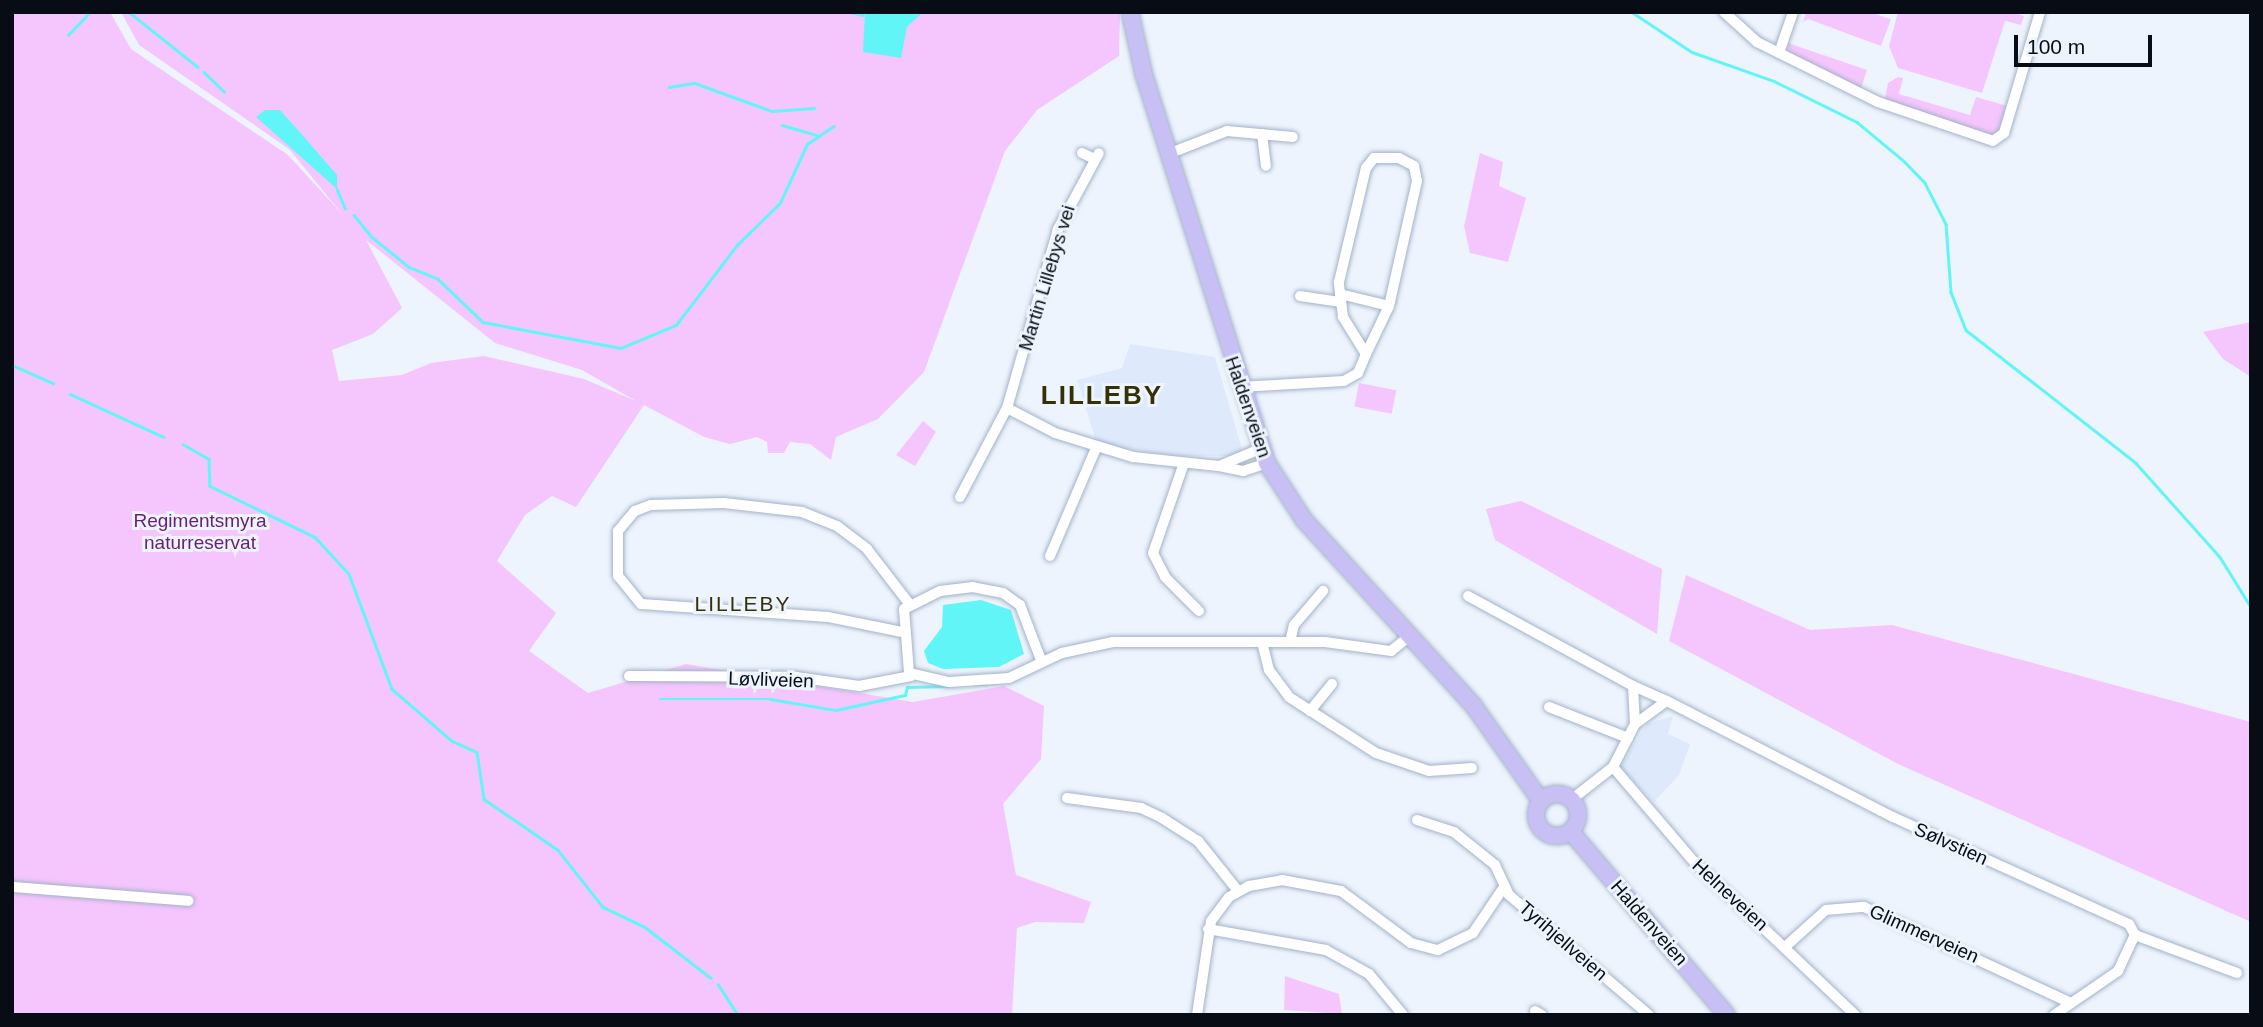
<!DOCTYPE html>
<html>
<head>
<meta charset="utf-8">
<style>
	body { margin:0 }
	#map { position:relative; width:2263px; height:1027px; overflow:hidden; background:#edf4fd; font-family:Arial,sans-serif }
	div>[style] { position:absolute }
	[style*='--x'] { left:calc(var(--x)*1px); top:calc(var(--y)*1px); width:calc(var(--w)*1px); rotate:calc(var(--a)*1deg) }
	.built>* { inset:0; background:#deeafc }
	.green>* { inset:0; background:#f5c6fd; transform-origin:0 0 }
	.water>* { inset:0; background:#62f5f8 }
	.stream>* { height:2.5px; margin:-1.25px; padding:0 1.25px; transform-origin:1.25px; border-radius:1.25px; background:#62f5f8 }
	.roads { filter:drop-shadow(0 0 2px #a3b2c9) drop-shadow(0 0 2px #a3b2c9) }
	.street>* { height:10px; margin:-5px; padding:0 5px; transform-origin:5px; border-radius:5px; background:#fff }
	.primary>* { height:16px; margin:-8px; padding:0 8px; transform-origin:8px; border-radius:8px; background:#c8c0f5 }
	.primary>.ring { margin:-8px; padding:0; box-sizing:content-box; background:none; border:16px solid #c8c0f5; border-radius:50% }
	span { translate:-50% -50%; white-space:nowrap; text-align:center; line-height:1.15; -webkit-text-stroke:6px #edf4fd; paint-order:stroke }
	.street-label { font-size:19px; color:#080d15 }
	.park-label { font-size:19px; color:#691d76 }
	.neighbourhood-label { font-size:21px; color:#353106; letter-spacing:2px }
	.district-label { font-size:26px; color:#353106; font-weight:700; letter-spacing:2px }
	.frame { position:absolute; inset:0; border:14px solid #080d15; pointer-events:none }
	.scale { position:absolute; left:2014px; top:35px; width:138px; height:32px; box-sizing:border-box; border:4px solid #080d15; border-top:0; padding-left:9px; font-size:21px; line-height:24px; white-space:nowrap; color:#080d15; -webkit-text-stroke:5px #edf4fd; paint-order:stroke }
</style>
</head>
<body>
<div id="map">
	<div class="built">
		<div style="clip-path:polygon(1130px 344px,1215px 357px,1244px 456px,1174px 456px,1097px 444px,1077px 380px,1122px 368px)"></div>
		<div style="clip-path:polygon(1673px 716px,1668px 734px,1690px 744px,1679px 775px,1654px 802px,1620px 767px,1647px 724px)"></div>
	</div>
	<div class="green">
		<div style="clip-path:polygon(evenodd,12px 12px,110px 12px,131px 49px,288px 155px,343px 215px,289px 149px,139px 45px,121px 12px,1120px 12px,1119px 56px,1037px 110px,1005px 151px,924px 372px,878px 419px,836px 437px,831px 460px,810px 444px,790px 442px,784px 453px,768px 453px,767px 442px,757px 437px,730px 444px,704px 437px,644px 405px,576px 507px,552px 496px,525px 515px,497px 561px,556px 613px,529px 651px,588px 693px,686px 664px,913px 702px,1004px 686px,1044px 706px,1041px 759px,1003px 804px,1016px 875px,1091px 902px,1084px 923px,1035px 922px,1017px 928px,1012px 1015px,12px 1015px,12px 12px,366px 240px,495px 343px,582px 370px,636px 401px,584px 379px,484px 356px,431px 363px,402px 375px,339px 381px,332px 350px,373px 334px,402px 308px,366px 240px)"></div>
		<div style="clip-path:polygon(1806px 12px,1869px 12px,1891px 19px,1881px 46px,1808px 19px,1803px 22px)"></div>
		<div style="clip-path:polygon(1898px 12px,2012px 12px,2024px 16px,2021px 25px,2005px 21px,1982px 93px,1898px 68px,1889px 46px)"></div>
		<div style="clip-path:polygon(1788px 43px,1867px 70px,1861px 88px,1789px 53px)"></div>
		<div style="clip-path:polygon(1898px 77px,1903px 78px,1899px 94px,1970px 115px,1976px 97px,2007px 106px,1999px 131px,1989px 135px,1885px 100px,1888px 83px)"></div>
		<div style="clip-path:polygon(1480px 153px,1503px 162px,1499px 186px,1526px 198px,1508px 262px,1470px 253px,1464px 226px)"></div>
		<div style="clip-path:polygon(2251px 322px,2251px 377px,2223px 359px,2203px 332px)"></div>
		<div style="left:1359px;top:383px;width:38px;height:24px;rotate:11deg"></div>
		<div style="clip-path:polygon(923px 421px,936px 432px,915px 466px,896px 455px)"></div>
		<div style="clip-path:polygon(1521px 501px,1662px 569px,1657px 634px,1495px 540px,1486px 509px)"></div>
		<div style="clip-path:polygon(1686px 575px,1810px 630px,1892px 625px,2251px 722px,2251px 922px,1898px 764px,1669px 641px)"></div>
		<div style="clip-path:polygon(1285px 976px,1339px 994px,1342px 1014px,1284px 1010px)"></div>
	</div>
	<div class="water">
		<div style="clip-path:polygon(865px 12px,923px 12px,907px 27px,901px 58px,863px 52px)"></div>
		<div style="clip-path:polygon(265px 110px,280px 110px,298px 130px,337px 175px,337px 189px,256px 117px)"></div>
		<div style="clip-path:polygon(981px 600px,1011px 610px,1024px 654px,999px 667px,943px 669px,928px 663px,924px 651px,942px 627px,943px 605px)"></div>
	</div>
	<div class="stream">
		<div style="--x:129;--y:12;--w:88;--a:38.6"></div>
		<div style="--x:851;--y:12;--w:12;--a:14"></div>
		<div style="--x:1632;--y:12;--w:72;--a:33.7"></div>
		<div style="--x:1692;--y:52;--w:87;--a:19.5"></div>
		<div style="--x:1774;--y:81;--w:93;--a:26.3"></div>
		<div style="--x:1857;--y:122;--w:62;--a:39.8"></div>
		<div style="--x:1905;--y:162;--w:29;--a:46"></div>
		<div style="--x:1925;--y:183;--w:46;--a:62.9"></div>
		<div style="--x:1946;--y:224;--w:68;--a:85.8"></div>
		<div style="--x:1951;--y:292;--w:41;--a:68.5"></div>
		<div style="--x:1966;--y:330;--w:216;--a:38"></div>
		<div style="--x:2136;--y:463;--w:126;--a:48.2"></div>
		<div style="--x:2220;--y:557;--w:59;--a:58.2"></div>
		<div style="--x:68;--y:35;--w:32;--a:-46"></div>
		<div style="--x:204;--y:72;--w:28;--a:44"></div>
		<div style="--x:669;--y:87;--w:26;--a:-9"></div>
		<div style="--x:695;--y:83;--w:82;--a:20"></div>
		<div style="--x:772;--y:111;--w:42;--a:-4.1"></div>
		<div style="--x:782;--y:125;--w:37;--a:16"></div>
		<div style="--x:337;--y:189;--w:21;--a:67"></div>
		<div style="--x:354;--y:215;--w:28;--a:51"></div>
		<div style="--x:372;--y:237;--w:48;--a:39"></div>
		<div style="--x:409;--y:267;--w:31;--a:22"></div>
		<div style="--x:438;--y:279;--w:62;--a:43.7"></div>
		<div style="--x:483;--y:322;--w:140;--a:10.7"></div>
		<div style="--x:621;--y:348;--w:60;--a:-22.7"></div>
		<div style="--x:676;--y:325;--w:101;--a:-52.7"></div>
		<div style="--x:737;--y:245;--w:60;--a:-44.3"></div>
		<div style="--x:780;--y:203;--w:65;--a:-65.4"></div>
		<div style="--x:807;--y:144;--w:32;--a:-34"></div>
		<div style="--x:12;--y:365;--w:45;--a:23.7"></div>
		<div style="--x:70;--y:394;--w:103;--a:24.6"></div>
		<div style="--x:183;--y:444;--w:30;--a:30"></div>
		<div style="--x:209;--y:459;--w:27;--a:88"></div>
		<div style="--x:210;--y:486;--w:117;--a:25.9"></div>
		<div style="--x:315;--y:537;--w:50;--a:47.4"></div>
		<div style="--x:349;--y:574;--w:123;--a:69.5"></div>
		<div style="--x:392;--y:689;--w:79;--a:40.9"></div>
		<div style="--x:452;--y:741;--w:27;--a:24"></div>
		<div style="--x:477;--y:752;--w:48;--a:81.5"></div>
		<div style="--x:484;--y:799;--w:90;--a:34.6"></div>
		<div style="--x:558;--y:850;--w:73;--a:51.7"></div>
		<div style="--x:603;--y:907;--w:47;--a:25.5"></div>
		<div style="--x:645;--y:927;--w:83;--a:37.7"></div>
		<div style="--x:972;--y:685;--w:15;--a:0"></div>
		<div style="--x:660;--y:699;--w:110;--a:0"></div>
		<div style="--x:770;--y:699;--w:67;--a:9.5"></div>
		<div style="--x:836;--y:710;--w:71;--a:-12.3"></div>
		<div style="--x:905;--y:695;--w:8;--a:-76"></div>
		<div style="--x:907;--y:687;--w:41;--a:-1.4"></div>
		<div style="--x:718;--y:984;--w:37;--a:57"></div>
	</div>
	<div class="roads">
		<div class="street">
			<div style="--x:1724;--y:12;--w:45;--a:42.3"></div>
			<div style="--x:1757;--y:42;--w:135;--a:26.4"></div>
			<div style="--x:1878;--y:102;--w:121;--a:18.7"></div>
			<div style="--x:1993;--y:141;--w:14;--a:-36"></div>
			<div style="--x:2004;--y:133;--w:126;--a:-73.4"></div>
			<div style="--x:1779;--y:53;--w:43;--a:-71.1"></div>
			<div style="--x:1262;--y:134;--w:32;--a:83"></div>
			<div style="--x:1082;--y:153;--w:14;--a:25"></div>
			<div style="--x:1168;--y:154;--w:63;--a:-21.3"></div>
			<div style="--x:1227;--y:131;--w:66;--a:5.2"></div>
			<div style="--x:1340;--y:294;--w:50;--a:13.8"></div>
			<div style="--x:1300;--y:296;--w:40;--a:8.5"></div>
			<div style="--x:1240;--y:387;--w:104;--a:-3.3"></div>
			<div style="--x:1344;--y:381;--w:16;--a:-30"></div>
			<div style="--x:1358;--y:373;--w:21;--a:-67"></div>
			<div style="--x:1366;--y:354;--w:44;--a:-121.9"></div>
			<div style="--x:1343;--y:317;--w:35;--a:-97"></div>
			<div style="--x:1339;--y:282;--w:117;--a:-76.7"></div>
			<div style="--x:1366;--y:168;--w:13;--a:-51"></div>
			<div style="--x:1374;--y:158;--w:25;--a:0"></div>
			<div style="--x:1399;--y:158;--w:17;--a:28"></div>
			<div style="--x:1414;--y:166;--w:15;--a:79"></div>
			<div style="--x:1417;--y:181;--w:128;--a:102.6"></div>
			<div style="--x:1389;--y:306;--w:53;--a:115.6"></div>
			<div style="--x:1007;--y:408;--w:186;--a:-74.1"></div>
			<div style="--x:1058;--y:229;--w:86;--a:-61.7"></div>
			<div style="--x:1184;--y:463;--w:95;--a:109"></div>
			<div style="--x:1153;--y:553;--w:27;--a:63"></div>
			<div style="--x:1165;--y:577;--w:48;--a:45"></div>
			<div style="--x:1219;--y:466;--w:25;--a:12"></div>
			<div style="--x:1243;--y:471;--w:25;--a:-18"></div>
			<div style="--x:960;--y:497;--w:101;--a:-62.2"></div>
			<div style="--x:1007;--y:408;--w:54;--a:27.5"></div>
			<div style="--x:1055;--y:433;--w:82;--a:17.1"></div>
			<div style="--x:1133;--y:457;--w:86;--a:6"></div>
			<div style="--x:1219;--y:466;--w:44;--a:-22.5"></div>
			<div style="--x:1050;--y:556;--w:117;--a:-66.9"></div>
			<div style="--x:1468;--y:596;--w:188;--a:28.6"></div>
			<div style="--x:902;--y:632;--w:76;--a:-168.5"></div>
			<div style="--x:828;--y:617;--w:187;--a:-176"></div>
			<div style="--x:641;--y:604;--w:36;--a:-129"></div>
			<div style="--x:618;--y:576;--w:45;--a:-90"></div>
			<div style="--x:618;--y:531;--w:26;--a:-50"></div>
			<div style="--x:635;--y:511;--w:17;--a:-21"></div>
			<div style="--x:651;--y:505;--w:73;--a:-1.6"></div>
			<div style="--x:724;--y:503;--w:79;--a:6.6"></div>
			<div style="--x:802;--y:512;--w:38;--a:22"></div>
			<div style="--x:837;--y:526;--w:38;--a:37"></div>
			<div style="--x:867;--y:549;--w:67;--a:52.3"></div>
			<div style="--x:1262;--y:642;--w:29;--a:76"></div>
			<div style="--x:1269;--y:670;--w:34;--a:53"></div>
			<div style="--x:1289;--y:697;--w:103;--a:32.8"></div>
			<div style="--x:1376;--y:753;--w:56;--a:18.8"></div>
			<div style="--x:1429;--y:771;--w:43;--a:-4"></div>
			<div style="--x:1290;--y:642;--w:17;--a:-77"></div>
			<div style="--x:1294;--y:625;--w:45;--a:-49.5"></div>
			<div style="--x:1041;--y:660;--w:59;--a:-110.9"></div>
			<div style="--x:1020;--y:605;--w:21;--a:-145"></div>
			<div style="--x:1003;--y:593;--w:31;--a:-169"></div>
			<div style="--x:973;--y:587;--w:33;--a:173"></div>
			<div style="--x:940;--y:591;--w:40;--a:153.4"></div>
			<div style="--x:904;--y:609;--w:64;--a:85.5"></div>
			<div style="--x:909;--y:673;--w:41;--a:12.7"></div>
			<div style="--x:949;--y:682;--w:60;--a:-3.8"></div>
			<div style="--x:1009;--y:678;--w:59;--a:-25.3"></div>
			<div style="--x:1062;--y:653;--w:52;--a:-12.2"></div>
			<div style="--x:1113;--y:642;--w:212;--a:0"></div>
			<div style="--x:1325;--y:642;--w:67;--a:7.8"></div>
			<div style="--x:1391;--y:651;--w:21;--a:-39"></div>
			<div style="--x:629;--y:676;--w:167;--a:0.3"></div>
			<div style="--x:796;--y:677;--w:64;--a:8.1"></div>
			<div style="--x:859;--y:686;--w:53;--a:-10.9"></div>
			<div style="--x:1667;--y:701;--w:254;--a:27.2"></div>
			<div style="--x:1893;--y:817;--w:259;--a:24.4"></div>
			<div style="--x:2129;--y:924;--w:13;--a:61"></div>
			<div style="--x:2135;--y:935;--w:109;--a:20.4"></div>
			<div style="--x:1549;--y:707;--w:85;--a:21.4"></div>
			<div style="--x:1310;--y:711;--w:35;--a:-51"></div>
			<div style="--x:1613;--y:767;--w:126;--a:49.5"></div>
			<div style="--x:1695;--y:863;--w:221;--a:43.5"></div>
			<div style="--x:1067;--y:798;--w:75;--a:7.7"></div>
			<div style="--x:1141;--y:808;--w:23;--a:25"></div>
			<div style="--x:1162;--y:818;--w:43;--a:32.6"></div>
			<div style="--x:1198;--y:841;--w:64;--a:51.3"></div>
			<div style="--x:1571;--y:800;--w:53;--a:-38.2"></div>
			<div style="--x:1613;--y:767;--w:48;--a:-62.9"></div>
			<div style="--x:1635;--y:724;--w:39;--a:-36"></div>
			<div style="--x:1667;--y:701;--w:37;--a:-156"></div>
			<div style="--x:1633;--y:686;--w:38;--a:87"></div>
			<div style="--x:1417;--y:820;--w:39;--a:18"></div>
			<div style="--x:1454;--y:832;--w:53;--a:38.8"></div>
			<div style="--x:1495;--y:865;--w:33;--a:65"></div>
			<div style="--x:1509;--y:895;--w:184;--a:40.6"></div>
			<div style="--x:12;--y:887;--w:177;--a:4.5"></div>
			<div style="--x:1208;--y:929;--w:120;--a:10.1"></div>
			<div style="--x:1326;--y:950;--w:49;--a:29.2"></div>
			<div style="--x:1369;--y:974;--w:53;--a:50.3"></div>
			<div style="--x:1785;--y:947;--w:55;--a:-42.1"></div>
			<div style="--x:1826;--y:910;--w:38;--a:-5"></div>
			<div style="--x:1864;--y:907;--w:226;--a:24.9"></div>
			<div style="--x:1535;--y:1011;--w:8;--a:30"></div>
			<div style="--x:1197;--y:1015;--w:95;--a:-81.5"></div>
			<div style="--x:1211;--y:921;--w:30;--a:-53"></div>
			<div style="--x:1229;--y:897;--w:23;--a:-29"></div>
			<div style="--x:1249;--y:886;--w:34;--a:-10"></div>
			<div style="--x:1282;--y:880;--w:60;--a:10.6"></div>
			<div style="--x:1341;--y:891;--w:87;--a:36.6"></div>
			<div style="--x:1411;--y:943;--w:28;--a:15"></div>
			<div style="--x:1438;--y:950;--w:39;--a:-26"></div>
			<div style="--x:1473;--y:933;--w:55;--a:-56"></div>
			<div style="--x:2054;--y:1015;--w:78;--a:-34.5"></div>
			<div style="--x:2118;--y:971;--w:40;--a:-65"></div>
		</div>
		<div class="primary">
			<div style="--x:1130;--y:12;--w:65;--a:77.5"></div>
			<div style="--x:1144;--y:75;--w:407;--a:72.4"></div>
			<div style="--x:1267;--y:463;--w:68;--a:57"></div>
			<div style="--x:1304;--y:520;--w:251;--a:47.6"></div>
			<div style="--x:1473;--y:705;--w:118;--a:54.7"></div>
			<div class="ring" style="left:1536px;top:794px;width:26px;height:26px"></div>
			<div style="--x:1571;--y:832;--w:240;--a:49.6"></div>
		</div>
	</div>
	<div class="street-label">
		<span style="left:1047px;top:278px;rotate:-73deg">Martin Lillebys vei</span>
		<span style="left:1248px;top:407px;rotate:71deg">Haldenveien</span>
		<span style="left:771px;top:680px;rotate:2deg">Løvliveien</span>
		<span style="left:1951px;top:844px;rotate:24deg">Sølvstien</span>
		<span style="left:1730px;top:895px;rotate:43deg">Helneveien</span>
		<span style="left:1649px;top:923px;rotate:49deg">Haldenveien</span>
		<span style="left:1924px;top:934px;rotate:24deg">Glimmerveien</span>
		<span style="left:1563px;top:941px;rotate:41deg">Tyrihjellveien</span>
	</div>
	<div class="park-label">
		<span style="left:200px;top:532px">Regimentsmyra<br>naturreservat</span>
	</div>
	<div class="neighbourhood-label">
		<span style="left:743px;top:604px">LILLEBY</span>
	</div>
	<div class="district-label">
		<span style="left:1102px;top:396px">LILLEBY</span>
	</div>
	<div class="frame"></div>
	<div class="scale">100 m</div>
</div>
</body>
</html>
